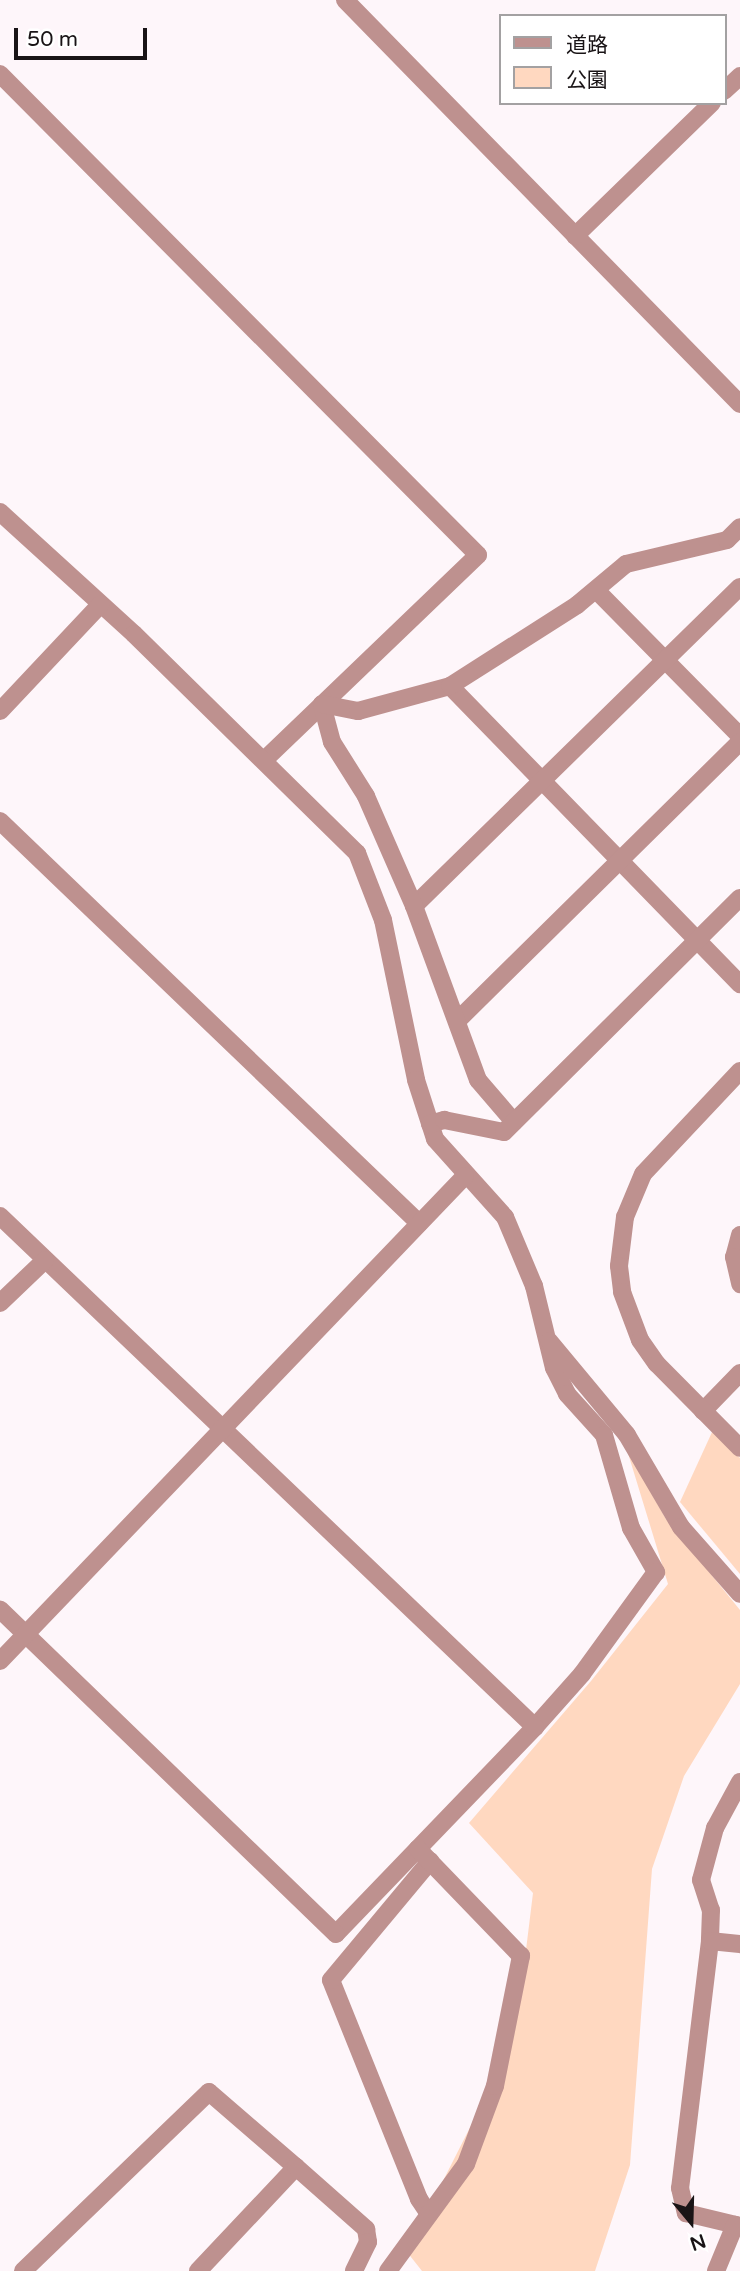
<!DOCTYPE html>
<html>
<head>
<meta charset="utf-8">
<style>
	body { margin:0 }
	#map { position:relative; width:740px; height:2271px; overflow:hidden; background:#fef6fa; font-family:"Varela Round","Noto Sans JP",sans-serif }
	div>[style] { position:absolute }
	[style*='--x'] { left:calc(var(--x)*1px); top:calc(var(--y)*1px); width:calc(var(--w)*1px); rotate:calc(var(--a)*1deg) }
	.green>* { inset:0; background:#ffd8c0 }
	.minor>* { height:18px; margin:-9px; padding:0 9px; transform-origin:9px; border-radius:9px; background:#be918f }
	.tertiary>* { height:18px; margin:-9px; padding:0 9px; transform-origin:9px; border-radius:9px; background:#be918f }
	span { translate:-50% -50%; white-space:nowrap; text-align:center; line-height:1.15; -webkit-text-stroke:7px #fff; paint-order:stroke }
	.legend { position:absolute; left:499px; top:14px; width:228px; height:91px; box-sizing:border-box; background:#fff; border:2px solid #a3a1a2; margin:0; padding:9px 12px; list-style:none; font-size:21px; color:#191416 }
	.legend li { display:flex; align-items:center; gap:14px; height:35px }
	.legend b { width:35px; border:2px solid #a3a1a2 }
	.north { position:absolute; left:656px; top:2187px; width:70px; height:70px; -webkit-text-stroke:5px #fff; paint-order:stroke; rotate:161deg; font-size:19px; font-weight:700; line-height:28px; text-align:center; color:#191416 }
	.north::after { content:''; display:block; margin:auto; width:24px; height:32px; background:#191416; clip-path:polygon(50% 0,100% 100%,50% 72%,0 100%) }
	.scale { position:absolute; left:14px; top:28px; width:133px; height:32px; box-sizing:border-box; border:4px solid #191416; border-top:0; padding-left:9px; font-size:21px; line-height:24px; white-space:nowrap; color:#191416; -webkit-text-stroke:5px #fff; paint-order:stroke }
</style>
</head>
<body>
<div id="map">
	<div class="green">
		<div style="clip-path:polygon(713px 1430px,740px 1458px,740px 1574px,680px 1502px)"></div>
		<div style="clip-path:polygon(627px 1450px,666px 1519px,740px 1610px,740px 1684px,684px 1776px,652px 1869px,630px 2165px,595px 2271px,422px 2271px,407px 2252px,493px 2082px,525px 1958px,533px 1893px,469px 1823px,591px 1681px,668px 1584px)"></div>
	</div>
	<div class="minor">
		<div style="--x:345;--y:0;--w:565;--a:45.65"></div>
		<div style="--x:0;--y:74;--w:678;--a:45.18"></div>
		<div style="--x:478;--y:555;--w:296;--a:136.2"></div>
		<div style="--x:724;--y:91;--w:22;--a:-43"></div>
		<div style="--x:575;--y:236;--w:191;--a:-44.2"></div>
		<div style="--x:0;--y:512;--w:181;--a:42.3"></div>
		<div style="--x:134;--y:634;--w:313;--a:44.5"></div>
		<div style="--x:357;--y:853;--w:72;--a:68.8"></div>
		<div style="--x:383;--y:920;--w:163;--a:78.3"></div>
		<div style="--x:416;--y:1080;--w:62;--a:72.1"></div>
		<div style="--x:435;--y:1139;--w:105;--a:48.1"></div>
		<div style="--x:505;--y:1217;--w:75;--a:67.2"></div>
		<div style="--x:534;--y:1286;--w:84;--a:76.3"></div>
		<div style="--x:554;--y:1368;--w:29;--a:63"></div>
		<div style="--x:567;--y:1394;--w:55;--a:47.9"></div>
		<div style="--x:604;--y:1435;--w:97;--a:73.8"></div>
		<div style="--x:631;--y:1528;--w:51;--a:60.4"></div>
		<div style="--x:656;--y:1572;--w:126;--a:126"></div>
		<div style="--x:582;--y:1674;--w:71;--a:131.6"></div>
		<div style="--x:535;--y:1727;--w:287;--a:133.9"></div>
		<div style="--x:336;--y:1934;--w:467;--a:-136"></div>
		<div style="--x:596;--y:590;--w:205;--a:45.4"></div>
		<div style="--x:450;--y:686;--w:416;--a:45.8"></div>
		<div style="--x:0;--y:711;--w:146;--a:-46.7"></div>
		<div style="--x:0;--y:821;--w:581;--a:43.81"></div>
		<div style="--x:414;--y:906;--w:456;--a:-44.4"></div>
		<div style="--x:457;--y:1021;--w:397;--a:-44.6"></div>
		<div style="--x:514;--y:1122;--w:55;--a:-130.6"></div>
		<div style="--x:478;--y:1080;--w:185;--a:-110.2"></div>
		<div style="--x:414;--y:906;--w:120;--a:-113.6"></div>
		<div style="--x:366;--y:796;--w:64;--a:-122.2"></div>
		<div style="--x:332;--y:742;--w:39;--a:-105"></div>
		<div style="--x:322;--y:704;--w:37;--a:11"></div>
		<div style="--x:358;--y:711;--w:95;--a:-15.2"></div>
		<div style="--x:450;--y:686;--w:151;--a:-32.5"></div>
		<div style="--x:577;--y:605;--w:64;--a:-39.9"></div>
		<div style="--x:626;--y:564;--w:104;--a:-13.4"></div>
		<div style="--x:727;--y:540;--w:18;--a:-45"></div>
		<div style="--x:430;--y:1124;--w:15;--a:-16"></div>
		<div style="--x:444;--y:1120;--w:61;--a:11.3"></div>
		<div style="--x:504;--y:1132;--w:332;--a:-44.8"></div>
		<div style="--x:0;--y:1216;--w:740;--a:43.69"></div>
		<div style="--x:740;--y:1235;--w:23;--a:105"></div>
		<div style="--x:734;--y:1257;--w:28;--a:77"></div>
		<div style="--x:0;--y:1303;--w:62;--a:-43.7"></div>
		<div style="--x:549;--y:1341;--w:122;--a:50.3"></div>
		<div style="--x:627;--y:1435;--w:107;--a:59.6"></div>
		<div style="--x:681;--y:1527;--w:89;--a:48.6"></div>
		<div style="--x:703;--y:1411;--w:53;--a:-45.8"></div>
		<div style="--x:0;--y:1661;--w:672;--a:-46.21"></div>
		<div style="--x:740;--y:1782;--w:52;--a:118.5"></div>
		<div style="--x:715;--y:1828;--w:54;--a:105.1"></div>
		<div style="--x:701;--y:1880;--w:32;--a:72"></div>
		<div style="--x:711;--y:1910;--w:31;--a:92"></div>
		<div style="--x:710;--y:1941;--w:249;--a:96.9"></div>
		<div style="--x:680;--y:2188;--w:26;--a:77"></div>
		<div style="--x:686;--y:2213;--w:56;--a:13.5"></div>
		<div style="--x:710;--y:1941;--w:30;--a:6"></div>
		<div style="--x:429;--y:2214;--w:18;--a:-124"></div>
		<div style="--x:419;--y:2199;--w:236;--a:-111.9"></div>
		<div style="--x:331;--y:1980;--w:155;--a:-50.2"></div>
		<div style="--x:23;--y:2271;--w:258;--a:-43.9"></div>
		<div style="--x:209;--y:2092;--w:115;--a:40.8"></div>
		<div style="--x:198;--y:2271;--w:143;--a:-46.7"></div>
		<div style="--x:296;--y:2167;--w:94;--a:41.5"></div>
		<div style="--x:366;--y:2229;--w:13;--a:81"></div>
		<div style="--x:368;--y:2242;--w:32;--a:116"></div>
		<div style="--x:388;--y:2271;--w:132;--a:-53.9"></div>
		<div style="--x:466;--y:2164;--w:83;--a:-69.6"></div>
		<div style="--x:495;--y:2086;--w:133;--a:-78.7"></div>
		<div style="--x:521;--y:1956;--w:149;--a:-133.9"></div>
		<div style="--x:716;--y:2271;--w:50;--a:-67.6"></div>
	</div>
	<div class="tertiary">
		<div style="--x:740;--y:1071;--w:141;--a:133.3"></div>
		<div style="--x:643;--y:1174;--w:47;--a:112.7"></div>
		<div style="--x:625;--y:1217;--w:49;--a:97"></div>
		<div style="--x:619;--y:1266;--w:26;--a:83"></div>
		<div style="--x:622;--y:1292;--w:51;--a:69.4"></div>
		<div style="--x:640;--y:1340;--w:29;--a:55"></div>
		<div style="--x:657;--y:1364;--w:118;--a:45.3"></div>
	</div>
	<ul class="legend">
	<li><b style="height:9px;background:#be918f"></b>道路</li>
	<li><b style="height:19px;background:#ffd8c0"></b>公園</li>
	</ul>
	<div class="north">N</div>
	<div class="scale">50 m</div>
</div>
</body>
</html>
